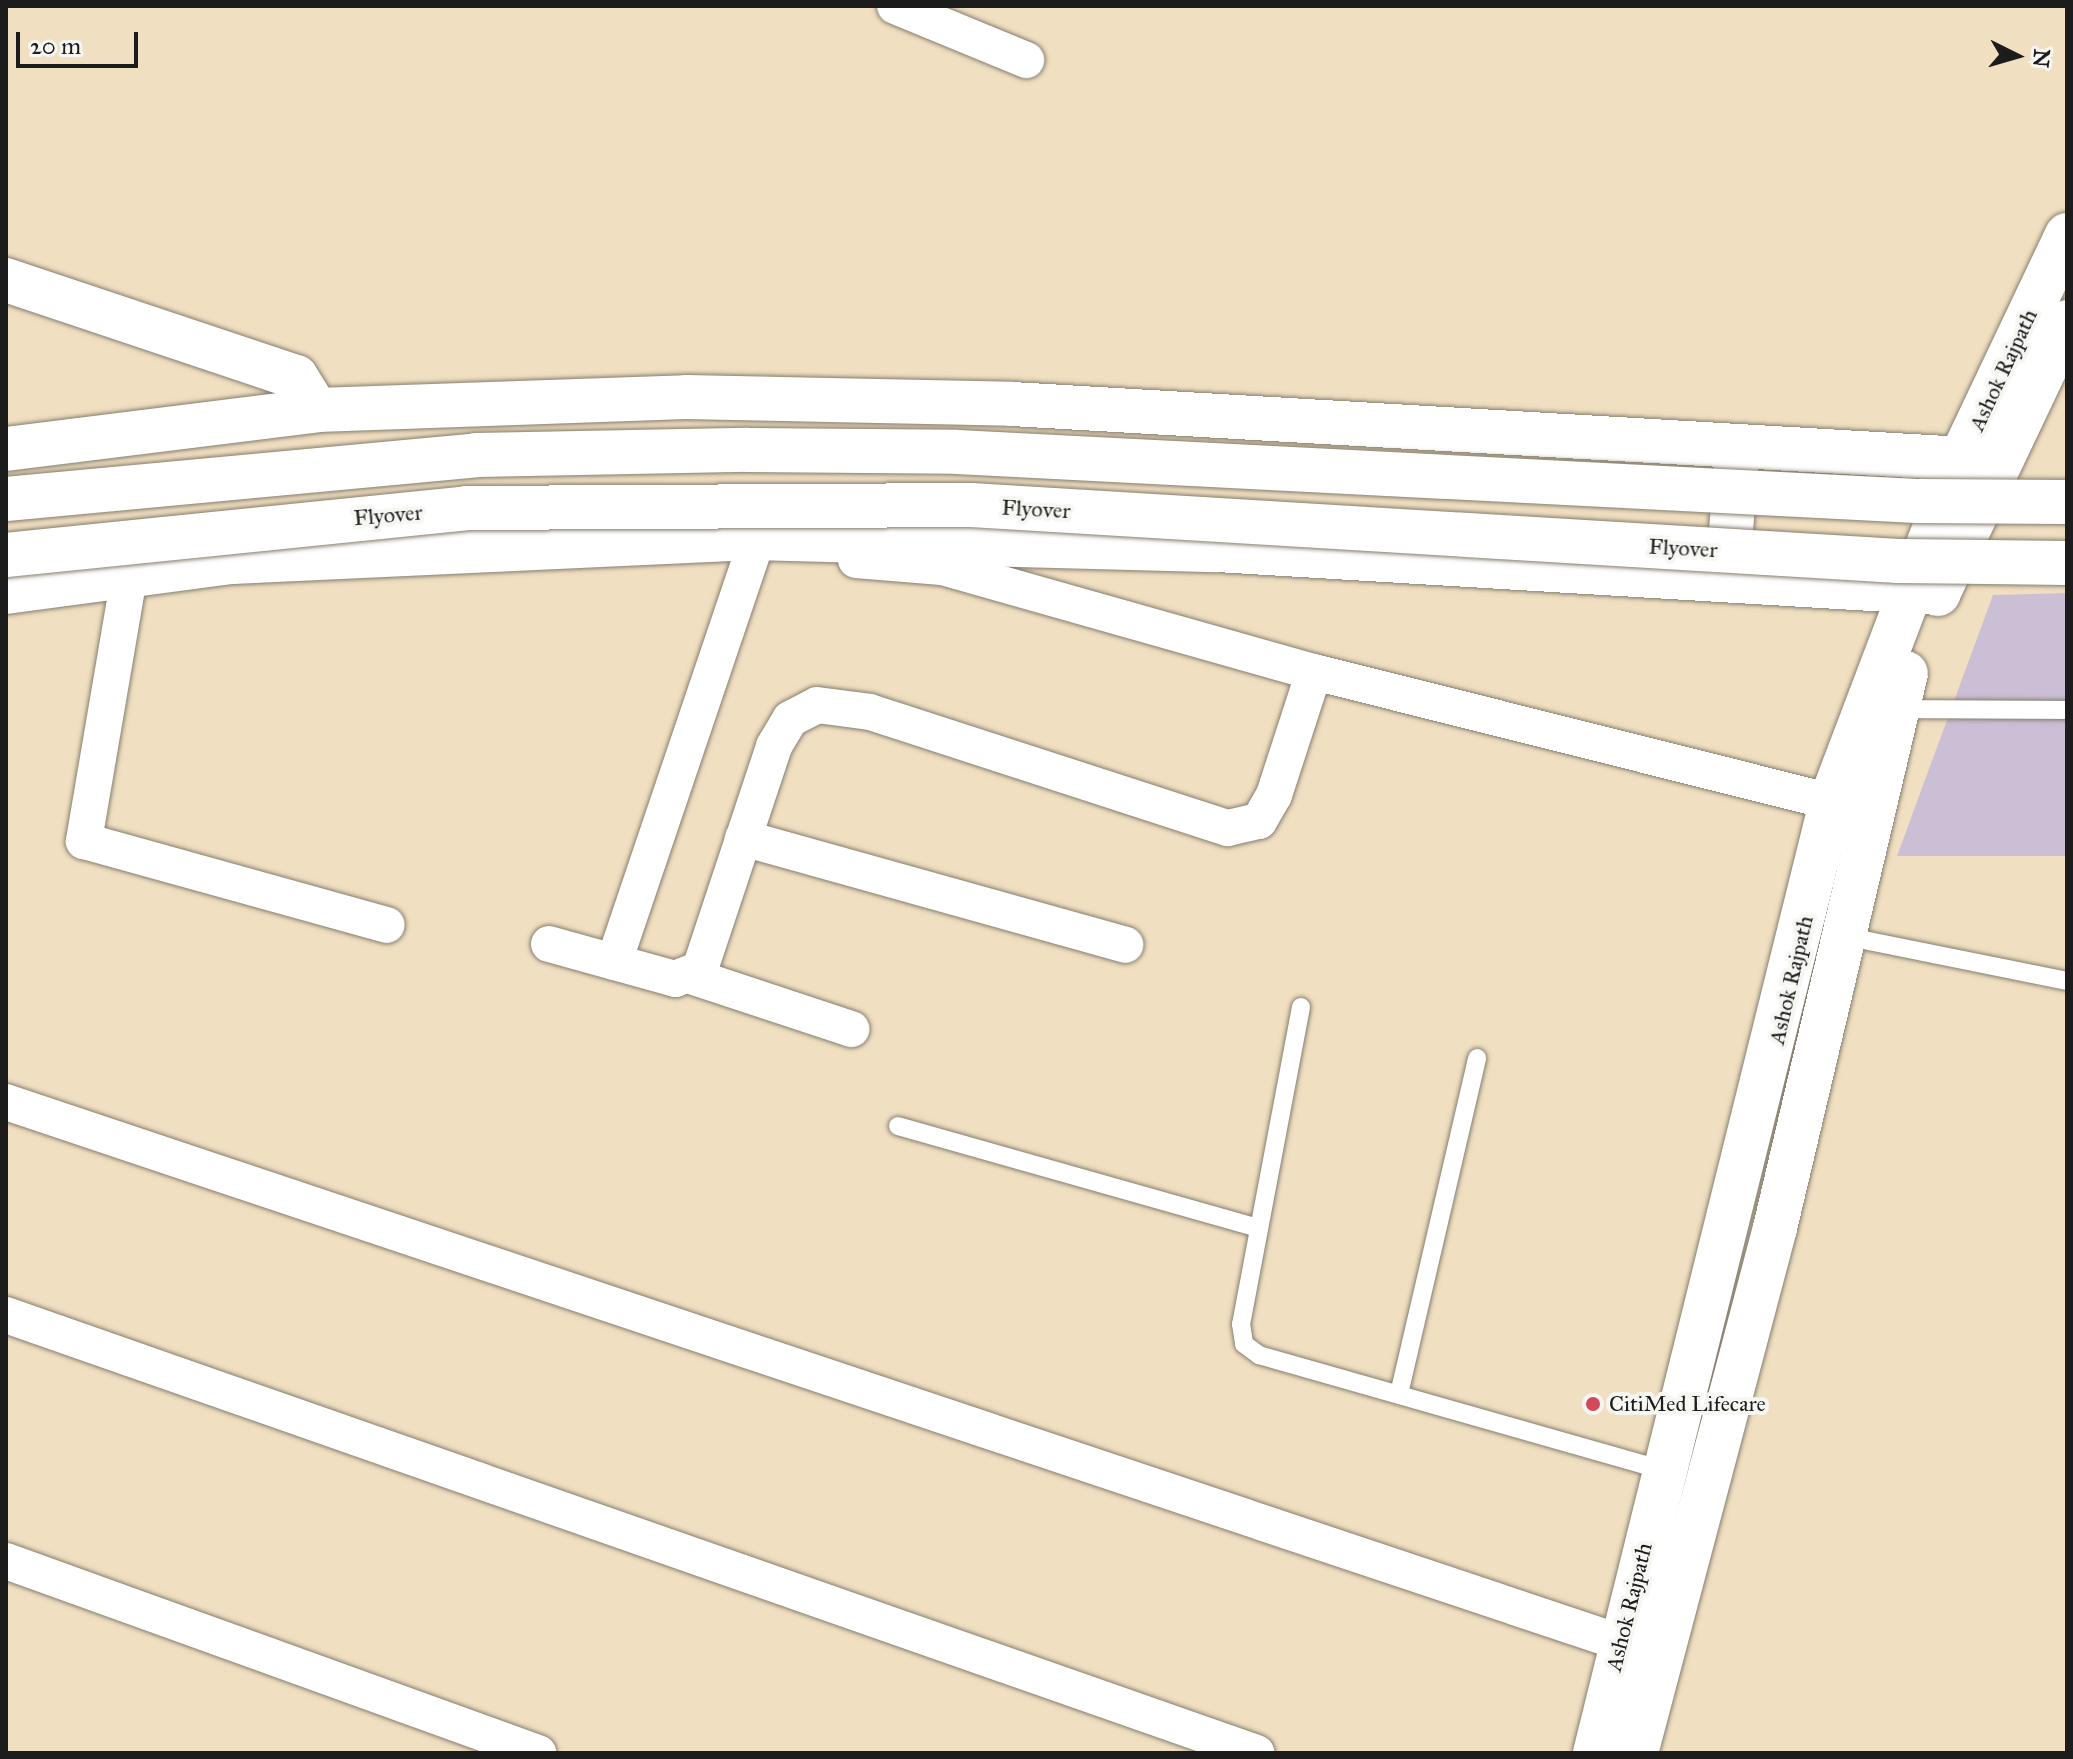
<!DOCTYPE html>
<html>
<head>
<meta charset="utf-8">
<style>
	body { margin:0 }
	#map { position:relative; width:2073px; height:1759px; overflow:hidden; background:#f0dfc1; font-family:"IM FELL Great Primer",serif }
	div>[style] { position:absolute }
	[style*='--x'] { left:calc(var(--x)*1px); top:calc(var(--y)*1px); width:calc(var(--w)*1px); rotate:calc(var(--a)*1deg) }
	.industrial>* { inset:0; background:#cbbfd5 }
	.roads { filter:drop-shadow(0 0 2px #867e6e) drop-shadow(0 0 2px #867e6e) }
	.lane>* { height:18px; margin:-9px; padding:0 9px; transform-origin:9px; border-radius:9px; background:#fff }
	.street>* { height:36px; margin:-18px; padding:0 18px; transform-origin:18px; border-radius:18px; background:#fff }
	.secondary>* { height:44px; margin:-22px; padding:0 22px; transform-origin:22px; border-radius:22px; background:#fff }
	.primary>* { height:44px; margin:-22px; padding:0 22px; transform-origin:22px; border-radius:22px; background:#fff }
	.bridges { filter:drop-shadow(0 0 2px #867e6e) drop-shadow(0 0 2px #867e6e) }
	.primary-bridge>* { height:44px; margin:-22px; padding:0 22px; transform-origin:22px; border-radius:22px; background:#fff }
	.dots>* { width:22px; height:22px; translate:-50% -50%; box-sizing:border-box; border:4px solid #f6f6f2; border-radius:50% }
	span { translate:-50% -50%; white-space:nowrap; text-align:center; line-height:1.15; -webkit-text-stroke:8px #f6f6f2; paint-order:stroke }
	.street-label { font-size:22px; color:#1c1c1c }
	.poi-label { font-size:22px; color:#1c1c1c }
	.left { translate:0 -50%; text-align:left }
	.frame { position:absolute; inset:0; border:8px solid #1c1c1c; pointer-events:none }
	.north { position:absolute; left:1977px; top:16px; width:80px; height:80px; -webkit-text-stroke:6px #f6f6f2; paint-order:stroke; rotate:95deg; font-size:22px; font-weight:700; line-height:32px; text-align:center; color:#1c1c1c }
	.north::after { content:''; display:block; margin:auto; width:28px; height:36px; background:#1c1c1c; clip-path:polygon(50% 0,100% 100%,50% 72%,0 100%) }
	.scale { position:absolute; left:16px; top:32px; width:122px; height:36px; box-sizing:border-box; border:4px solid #1c1c1c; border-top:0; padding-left:10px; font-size:24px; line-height:28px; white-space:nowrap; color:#1c1c1c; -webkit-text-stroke:6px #f6f6f2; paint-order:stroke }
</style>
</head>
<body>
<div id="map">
	<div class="industrial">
		<div style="clip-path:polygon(2067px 593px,2067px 856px,1897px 856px,1993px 595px)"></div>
	</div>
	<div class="roads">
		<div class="lane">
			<div style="--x:1898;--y:709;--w:169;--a:0.3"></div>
			<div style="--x:1844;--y:936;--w:227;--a:11.4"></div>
			<div style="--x:1301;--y:1007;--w:323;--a:100.7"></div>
			<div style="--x:1241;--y:1324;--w:20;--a:81"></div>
			<div style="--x:1244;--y:1344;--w:19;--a:36"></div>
			<div style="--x:1259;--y:1355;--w:420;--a:15.9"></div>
			<div style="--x:898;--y:1126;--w:375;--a:15.8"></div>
			<div style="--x:1399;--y:1394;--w:345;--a:-76.9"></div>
		</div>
		<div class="street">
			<div style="--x:895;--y:6;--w:142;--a:22.4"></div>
			<div style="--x:856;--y:560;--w:86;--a:4.7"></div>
			<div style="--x:942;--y:567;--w:387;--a:15.8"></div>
			<div style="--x:1314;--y:672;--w:534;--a:14.09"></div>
			<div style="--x:129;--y:577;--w:268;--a:99.7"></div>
			<div style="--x:84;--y:841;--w:314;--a:15.5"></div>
			<div style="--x:743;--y:838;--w:397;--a:15.6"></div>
			<div style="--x:549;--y:944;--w:131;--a:15.5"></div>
			<div style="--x:675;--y:979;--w:27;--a:-22"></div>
			<div style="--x:700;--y:969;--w:235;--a:-71.6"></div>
			<div style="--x:774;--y:746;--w:31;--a:-59"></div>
			<div style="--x:790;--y:719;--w:30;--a:-27"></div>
			<div style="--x:817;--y:705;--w:53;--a:7.5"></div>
			<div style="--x:870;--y:712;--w:376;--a:18"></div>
			<div style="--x:1228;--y:828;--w:32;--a:-13"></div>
			<div style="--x:1259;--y:821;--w:30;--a:-60"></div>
			<div style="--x:1274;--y:795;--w:129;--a:-72"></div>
			<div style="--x:614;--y:962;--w:434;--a:-71.3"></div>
			<div style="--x:691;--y:976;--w:169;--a:18.3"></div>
			<div style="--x:6;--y:1102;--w:1701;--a:18.51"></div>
			<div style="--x:6;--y:1315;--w:1325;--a:19.3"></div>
			<div style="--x:6;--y:1561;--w:566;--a:19.84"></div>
		</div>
		<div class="secondary">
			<div style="--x:6;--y:280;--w:306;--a:18.5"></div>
			<div style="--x:296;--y:377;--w:39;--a:58"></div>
			<div style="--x:6;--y:449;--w:313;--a:-7.1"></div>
			<div style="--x:317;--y:410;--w:369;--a:-2"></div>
			<div style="--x:686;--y:397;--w:326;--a:1.2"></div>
			<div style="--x:1012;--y:404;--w:988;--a:3.31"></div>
			<div style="--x:1727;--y:580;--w:125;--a:-85.4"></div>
			<div style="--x:6;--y:592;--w:228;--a:-7.6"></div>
			<div style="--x:232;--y:562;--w:522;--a:-2.64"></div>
			<div style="--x:753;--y:538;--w:464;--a:1.5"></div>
			<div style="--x:1217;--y:550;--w:723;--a:3.41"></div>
		</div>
		<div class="primary">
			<div style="--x:1938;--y:594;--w:301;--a:-64.6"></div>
			<div style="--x:1595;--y:1753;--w:987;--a:-76.05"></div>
			<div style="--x:1833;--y:795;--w:360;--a:-69.2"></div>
			<div style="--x:1961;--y:458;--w:247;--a:-64.6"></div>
			<div style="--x:1636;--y:1753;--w:543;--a:-75.17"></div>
			<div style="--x:1775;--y:1228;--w:570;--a:-76.72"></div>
		</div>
	</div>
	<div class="bridges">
		<div class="primary-bridge">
			<div style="--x:6;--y:499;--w:472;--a:-5.3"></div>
			<div style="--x:476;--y:455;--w:272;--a:-1.1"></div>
			<div style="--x:748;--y:450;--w:209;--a:0.5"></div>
			<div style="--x:957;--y:452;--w:961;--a:2.92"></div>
			<div style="--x:1917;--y:501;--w:150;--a:0.4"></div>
			<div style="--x:6;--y:555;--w:462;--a:-5.8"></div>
			<div style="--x:466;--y:508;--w:505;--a:-0.34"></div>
			<div style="--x:971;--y:505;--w:929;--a:3.46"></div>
			<div style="--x:1898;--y:561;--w:169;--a:0.7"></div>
		</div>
	</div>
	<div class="dots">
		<div style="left:1593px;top:1404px;background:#d1495b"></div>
	</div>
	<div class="street-label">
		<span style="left:2003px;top:370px;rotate:-65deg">Ashok Rajpath</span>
		<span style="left:1036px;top:509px;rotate:3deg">Flyover</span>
		<span style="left:388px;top:515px;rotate:-5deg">Flyover</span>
		<span style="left:1683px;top:548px;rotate:3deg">Flyover</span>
		<span style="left:1791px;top:980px;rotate:-77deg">Ashok Rajpath</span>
		<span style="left:1629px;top:1607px;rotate:-76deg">Ashok Rajpath</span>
	</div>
	<div class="poi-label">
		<span class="left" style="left:1609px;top:1404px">CitiMed Lifecare</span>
	</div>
	<div class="frame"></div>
	<div class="north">N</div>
	<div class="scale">20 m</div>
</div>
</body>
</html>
